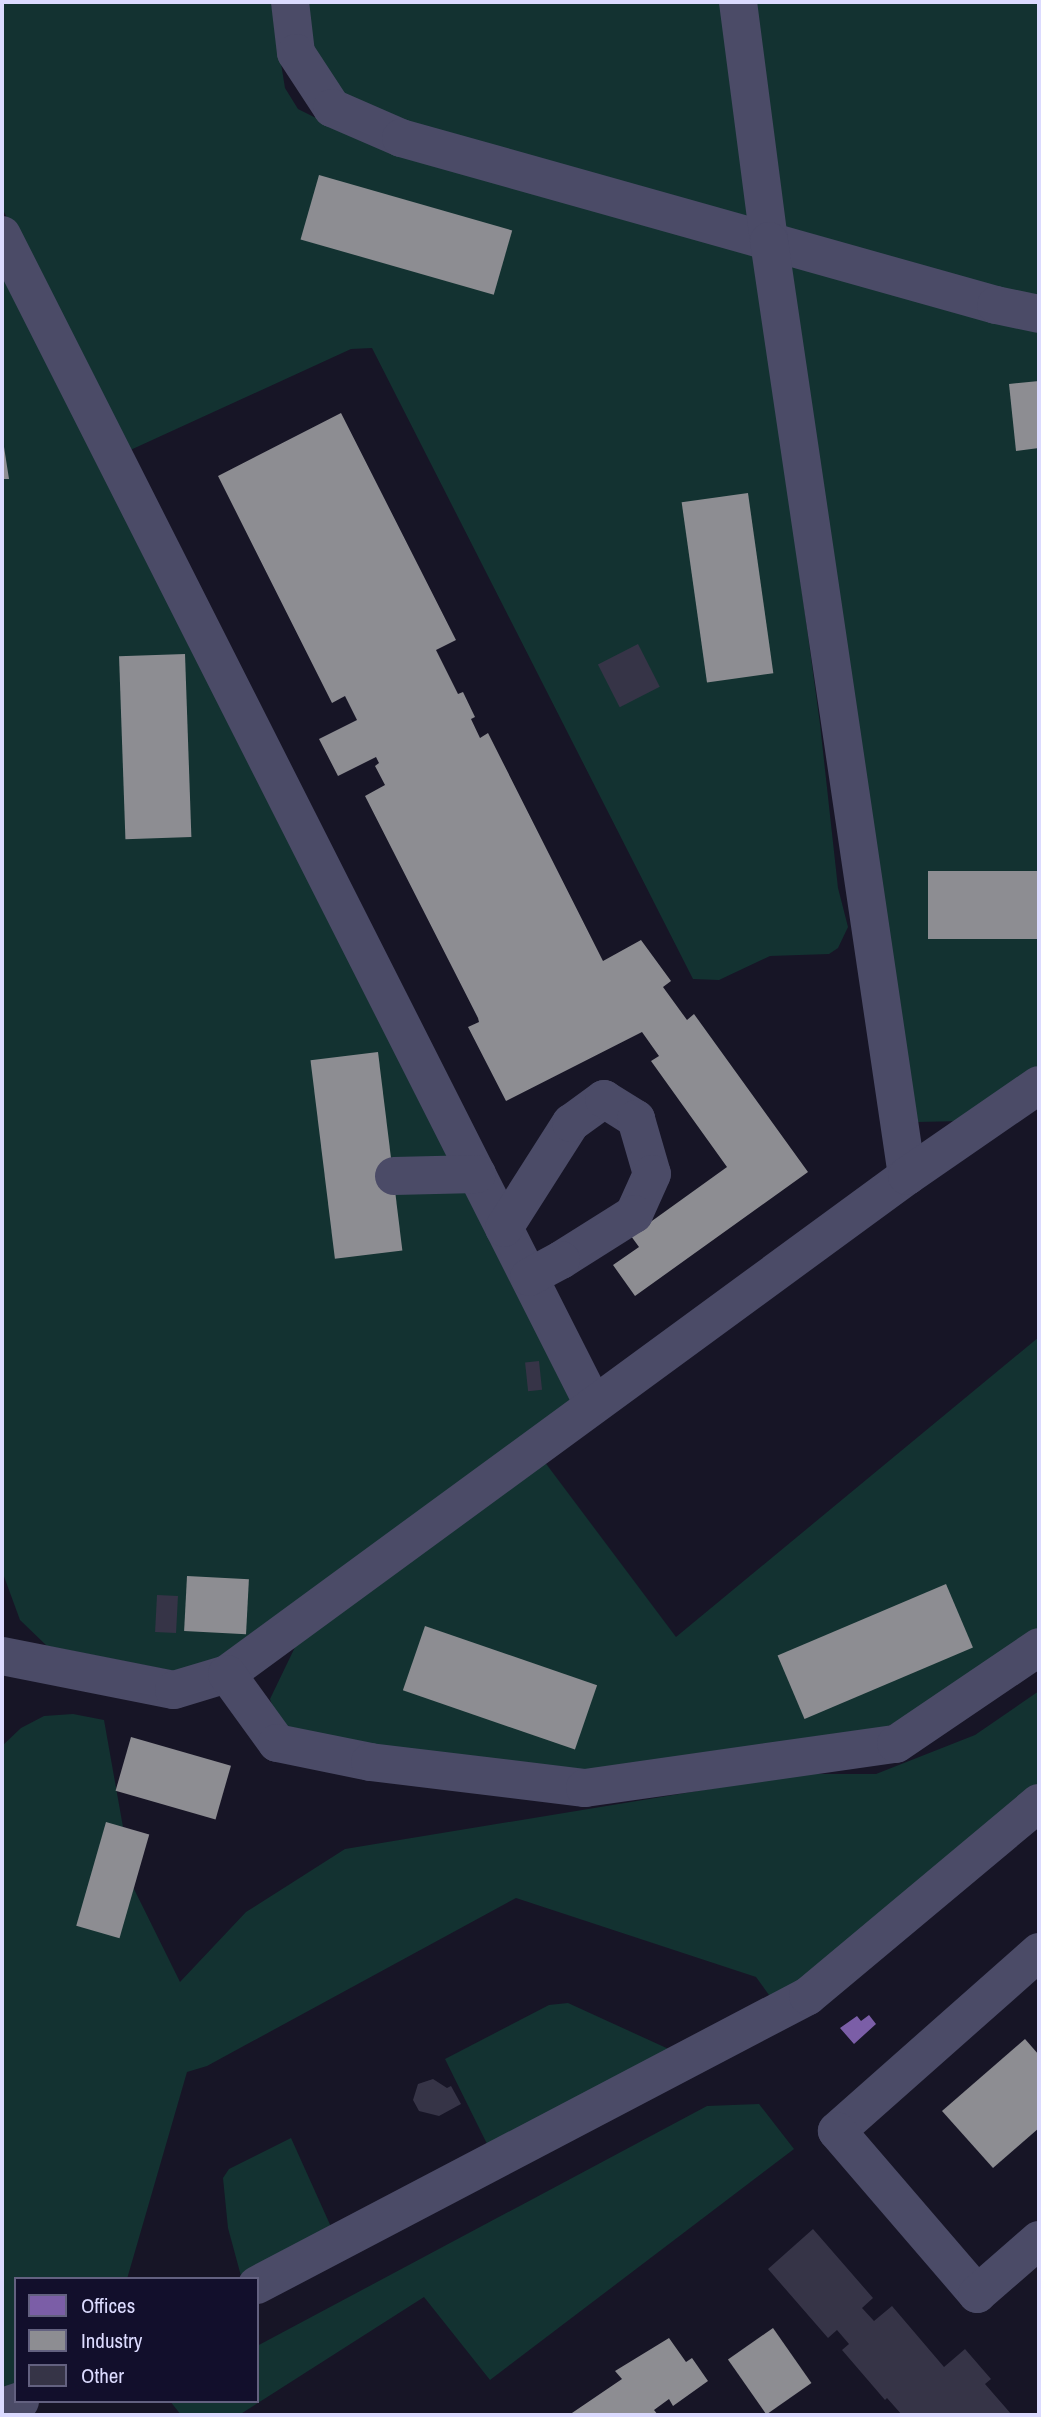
<!DOCTYPE html>
<html>
<head>
<meta charset="utf-8">
<style>
	body { margin:0 }
	#map { position:relative; width:1041px; height:2417px; overflow:hidden; background:#171526; font-family:"Archivo Narrow",sans-serif }
	div>[style] { position:absolute }
	[style*='--x'] { left:calc(var(--x)*1px); top:calc(var(--y)*1px); width:calc(var(--w)*1px); rotate:calc(var(--a)*1deg) }
	.green>* { inset:0; background:#133231 }
	.offices>* { inset:0; background:#7b5ea7 }
	.industry>* { inset:0; background:#8d8d92; transform-origin:0 0 }
	.building>* { inset:0; background:#363447; transform-origin:0 0 }
	.minor>* { height:38px; margin:-19px; padding:0 19px; transform-origin:19px; border-radius:19px; background:#4b4b67 }
	span { translate:-50% -50%; white-space:nowrap; text-align:center; line-height:1.15; -webkit-text-stroke:7px #120f2c; paint-order:stroke }
	.frame { position:absolute; inset:0; border:4px solid #dcdbff; pointer-events:none }
	.legend { position:absolute; left:14px; top:2277px; width:245px; height:126px; box-sizing:border-box; background:#120f2c; border:2px solid #636180; margin:0; padding:9px 12px; list-style:none; font-size:21px; color:#dcdbff }
	.legend li { display:flex; align-items:center; gap:14px; height:35px }
	.legend b { width:35px; border:2px solid #636180 }
</style>
</head>
<body>
<div id="map">
	<div class="green">
		<div style="clip-path:polygon(2px 2px,271px 2px,285px 88px,298px 109px,326px 123px,756px 251px,820px 724px,838px 888px,848px 927px,838px 948px,829px 954px,770px 956px,719px 980px,693px 979px,372px 348px,351px 349px,126px 452px,2px 208px)"></div>
		<div style="clip-path:polygon(298px 2px,722px 2px,752px 222px,422px 128px,317px 88px)"></div>
		<div style="clip-path:polygon(749px 2px,1039px 2px,1039px 296px,1014px 294px,780px 230px)"></div>
		<div style="clip-path:polygon(784px 260px,1039px 323px,1039px 1066px,963px 1121px,917px 1122px)"></div>
		<div style="clip-path:polygon(2px 267px,577px 1403px,194px 1675px,47px 1646px,20px 1620px,2px 1571px)"></div>
		<div style="clip-path:polygon(1039px 1337px,1039px 1639px,866px 1739px,593px 1771px,501px 1769px,280px 1727px,270px 1699px,297px 1643px,544px 1461px,676px 1637px)"></div>
		<div style="clip-path:polygon(1039px 1691px,1039px 1793px,774px 2002px,756px 1977px,516px 1898px,207px 2066px,187px 2072px,127px 2279px,16px 2279px,16px 2390px,2px 2396px,2px 1746px,21px 1728px,44px 1716px,73px 1714px,104px 1720px,134px 1889px,180px 1982px,246px 1912px,345px 1849px,800px 1774px,876px 1774px,975px 1735px)"></div>
		<div style="clip-path:polygon(568px 2003px,673px 2051px,489px 2148px,445px 2059px,549px 2005px)"></div>
		<div style="clip-path:polygon(759px 2104px,794px 2149px,490px 2380px,424px 2297px,239px 2415px,181px 2415px,170px 2401px,257px 2401px,257px 2346px,707px 2106px)"></div>
		<div style="clip-path:polygon(291px 2138px,332px 2229px,241px 2276px,228px 2228px,223px 2178px,229px 2169px)"></div>
	</div>
	<div class="offices">
		<div style="clip-path:polygon(869px 2015px,876px 2024px,854px 2044px,840px 2028px,857px 2016px,861px 2021px)"></div>
	</div>
	<div class="industry">
		<div style="left:319px;top:175px;width:201px;height:67px;rotate:16deg"></div>
		<div style="clip-path:polygon(1039px 381px,1039px 448px,1016px 451px,1009px 384px)"></div>
		<div style="clip-path:polygon(341px 413px,456px 640px,436px 650px,458px 694px,463px 692px,475px 717px,471px 719px,480px 738px,488px 733px,603px 961px,641px 940px,671px 981px,663px 987px,687px 1020px,694px 1014px,808px 1172px,635px 1296px,613px 1265px,639px 1247px,631px 1236px,727px 1167px,651px 1061px,659px 1056px,642px 1032px,506px 1101px,468px 1027px,479px 1022px,478px 1018px,365px 796px,385px 785px,375px 766px,379px 763px,376px 757px,338px 776px,319px 739px,357px 720px,345px 696px,332px 703px,218px 476px)"></div>
		<div style="clip-path:polygon(2px 434px,9px 479px,2px 479px)"></div>
		<div style="left:748px;top:493px;width:182px;height:67px;rotate:82deg"></div>
		<div style="left:185px;top:654px;width:183px;height:66px;rotate:88deg"></div>
		<div style="left:1039px;top:871px;width:68px;height:111px;rotate:90deg"></div>
		<div style="left:378px;top:1052px;width:200px;height:68px;rotate:83deg"></div>
		<div style="left:187px;top:1576px;width:62px;height:55px;rotate:3deg"></div>
		<div style="left:946px;top:1584px;width:69px;height:183px;rotate:67deg"></div>
		<div style="left:425px;top:1626px;width:182px;height:68px;rotate:19deg"></div>
		<div style="left:131px;top:1737px;width:104px;height:56px;rotate:16deg"></div>
		<div style="left:106px;top:1822px;width:45px;height:108px;rotate:16deg"></div>
		<div style="clip-path:polygon(1025px 2039px,1039px 2055px,1039px 2128px,993px 2168px,942px 2111px)"></div>
		<div style="left:773px;top:2328px;width:67px;height:55px;rotate:55deg"></div>
		<div style="clip-path:polygon(669px 2338px,686px 2362px,692px 2358px,708px 2381px,673px 2406px,669px 2399px,654px 2410px,658px 2415px,569px 2415px,622px 2379px,615px 2371px)"></div>
	</div>
	<div class="building">
		<div style="left:638px;top:644px;width:48px;height:45px;rotate:63deg"></div>
		<div style="left:539px;top:1361px;width:29px;height:14px;rotate:84deg"></div>
		<div style="left:157px;top:1595px;width:21px;height:37px;rotate:3deg"></div>
		<div style="clip-path:polygon(433px 2079px,447px 2088px,451px 2086px,461px 2104px,439px 2116px,419px 2111px,413px 2100px,418px 2084px)"></div>
		<div style="clip-path:polygon(813px 2229px,873px 2298px,862px 2308px,874px 2321px,892px 2306px,944px 2367px,965px 2349px,991px 2379px,985px 2384px,1012px 2415px,902px 2415px,887px 2398px,885px 2400px,842px 2350px,849px 2344px,837px 2330px,828px 2338px,768px 2269px)"></div>
	</div>
	<div class="minor">
		<div style="--x:290;--y:2;--w:51;--a:83.3"></div>
		<div style="--x:296;--y:53;--w:66;--a:56.8"></div>
		<div style="--x:332;--y:108;--w:75;--a:23.5"></div>
		<div style="--x:401;--y:138;--w:618;--a:15.68"></div>
		<div style="--x:996;--y:305;--w:44;--a:11.8"></div>
		<div style="--x:738;--y:2;--w:241;--a:82.6"></div>
		<div style="--x:769;--y:241;--w:945;--a:81.6"></div>
		<div style="--x:2;--y:235;--w:1310;--a:63.18"></div>
		<div style="--x:394;--y:1176;--w:83;--a:-1.4"></div>
		<div style="--x:504;--y:1228;--w:125;--a:-57.5"></div>
		<div style="--x:571;--y:1123;--w:41;--a:-36"></div>
		<div style="--x:604;--y:1099;--w:38;--a:32"></div>
		<div style="--x:636;--y:1119;--w:57;--a:73.8"></div>
		<div style="--x:652;--y:1174;--w:44;--a:114.2"></div>
		<div style="--x:634;--y:1214;--w:86;--a:147.8"></div>
		<div style="--x:561;--y:1260;--w:36;--a:152"></div>
		<div style="--x:2;--y:1656;--w:175;--a:11.2"></div>
		<div style="--x:174;--y:1690;--w:55;--a:-16.8"></div>
		<div style="--x:227;--y:1674;--w:843;--a:-36.22"></div>
		<div style="--x:907;--y:1176;--w:160;--a:-34.6"></div>
		<div style="--x:227;--y:1674;--w:85;--a:54.1"></div>
		<div style="--x:277;--y:1743;--w:95;--a:11.5"></div>
		<div style="--x:370;--y:1762;--w:217;--a:6.9"></div>
		<div style="--x:585;--y:1788;--w:314;--a:-8.1"></div>
		<div style="--x:896;--y:1744;--w:173;--a:-34.1"></div>
		<div style="--x:1039;--y:1952;--w:270;--a:138.5"></div>
		<div style="--x:837;--y:2131;--w:215;--a:49.3"></div>
		<div style="--x:977;--y:2294;--w:82;--a:-41.1"></div>
		<div style="--x:257;--y:2285;--w:622;--a:-27.68"></div>
		<div style="--x:808;--y:1996;--w:301;--a:-39.9"></div>
		<div style="--x:2;--y:2407;--w:19;--a:-18"></div>
	</div>
	<div class="frame"></div>
	<ul class="legend">
	<li><b style="height:19px;background:#7b5ea7"></b>Offices</li>
	<li><b style="height:19px;background:#8d8d92"></b>Industry</li>
	<li><b style="height:19px;background:#363447"></b>Other</li>
	</ul>
</div>
</body>
</html>
